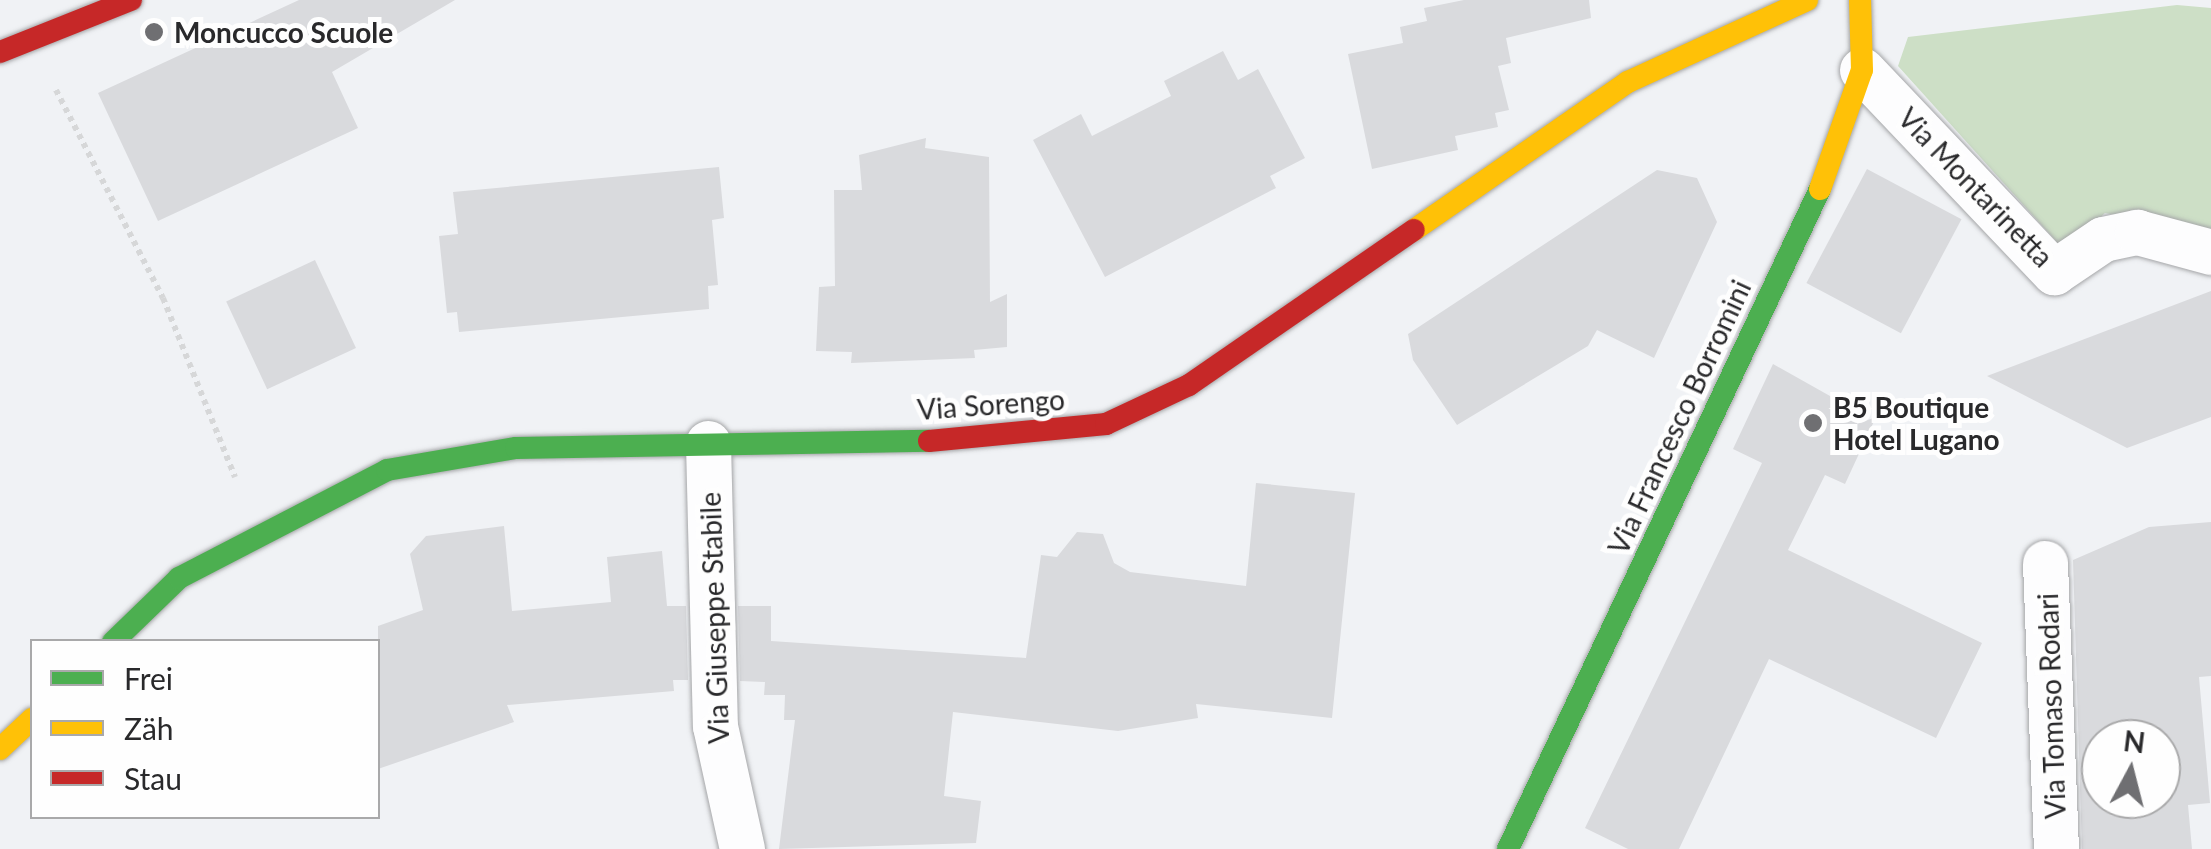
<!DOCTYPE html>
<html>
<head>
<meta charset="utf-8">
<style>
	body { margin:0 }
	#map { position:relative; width:2211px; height:849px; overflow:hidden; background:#f0f2f5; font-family:Lato,sans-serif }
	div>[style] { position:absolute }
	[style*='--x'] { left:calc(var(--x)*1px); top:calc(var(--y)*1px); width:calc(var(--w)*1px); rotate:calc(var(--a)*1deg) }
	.green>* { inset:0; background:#cddfc6 }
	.building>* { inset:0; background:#d9dadd; transform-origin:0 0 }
	.path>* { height:6px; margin-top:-3px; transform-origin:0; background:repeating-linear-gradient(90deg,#d6d7d8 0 5px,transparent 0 10px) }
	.roads { filter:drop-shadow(0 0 2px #a5a6a8) drop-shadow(0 0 2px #a5a6a8) }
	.street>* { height:45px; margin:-22.5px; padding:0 22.5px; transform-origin:22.5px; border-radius:22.5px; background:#fdfdfe }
	.fast>* { height:22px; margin:-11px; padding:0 11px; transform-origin:11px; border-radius:11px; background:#4caf50 }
	.slow>* { height:22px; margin:-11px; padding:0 11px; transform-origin:11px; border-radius:11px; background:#ffc107 }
	.jam>* { height:22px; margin:-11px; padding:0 11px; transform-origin:11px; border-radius:11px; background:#c62828 }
	.dots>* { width:28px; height:28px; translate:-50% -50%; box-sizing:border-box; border:5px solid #fefefe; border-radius:50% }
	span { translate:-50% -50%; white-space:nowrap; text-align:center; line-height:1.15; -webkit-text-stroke:10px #fefefe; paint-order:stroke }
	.poi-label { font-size:28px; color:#29292b; font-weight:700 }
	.left { translate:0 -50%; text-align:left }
	.street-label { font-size:28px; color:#29292b }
	.legend { position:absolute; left:30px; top:639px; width:350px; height:180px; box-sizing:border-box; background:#fefefe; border:2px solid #a9a9aa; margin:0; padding:12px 18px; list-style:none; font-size:30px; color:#29292b }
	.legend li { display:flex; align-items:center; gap:20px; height:50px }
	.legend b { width:50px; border:2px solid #a9a9aa }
	.north { position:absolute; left:2081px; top:719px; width:100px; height:100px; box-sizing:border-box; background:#fefefe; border:2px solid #a9a9aa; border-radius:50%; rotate:7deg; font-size:28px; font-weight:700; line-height:40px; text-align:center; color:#29292b }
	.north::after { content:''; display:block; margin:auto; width:35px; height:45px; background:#6f6f72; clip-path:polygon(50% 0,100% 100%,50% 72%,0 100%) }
</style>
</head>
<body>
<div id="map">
	<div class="green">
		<div style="clip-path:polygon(2177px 5px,2211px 8px,2211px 234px,2105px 213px,2064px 250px,1898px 66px,1908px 37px)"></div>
	</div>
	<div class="building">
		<div style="clip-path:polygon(299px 0,455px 0,332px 72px,358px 128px,158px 221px,98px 93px)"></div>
		<div style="clip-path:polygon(1464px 0,1589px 0,1591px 18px,1506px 38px,1511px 63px,1498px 66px,1509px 110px,1495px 113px,1498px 127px,1455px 136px,1458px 150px,1372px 169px,1348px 54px,1403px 43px,1400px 27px,1427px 21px,1424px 8px)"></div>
		<div style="clip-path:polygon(1223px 51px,1238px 80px,1258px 69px,1305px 158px,1270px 176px,1276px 188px,1105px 277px,1033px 140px,1081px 114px,1092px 136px,1171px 96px,1164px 81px)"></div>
		<div style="clip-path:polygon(926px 138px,925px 148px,989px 157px,990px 302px,1007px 294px,1007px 347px,974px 350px,975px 358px,851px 363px,852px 352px,816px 351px,819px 287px,835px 286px,834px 190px,862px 190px,859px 155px)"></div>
		<div style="clip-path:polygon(719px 167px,724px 218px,712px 220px,718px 285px,708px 286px,709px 309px,459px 332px,457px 312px,447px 313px,439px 236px,458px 234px,453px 192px)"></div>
		<div style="left:1867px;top:169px;width:107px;height:129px;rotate:28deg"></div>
		<div style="clip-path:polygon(1657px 170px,1697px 178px,1717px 222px,1654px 358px,1597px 330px,1588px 346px,1457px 425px,1413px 360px,1408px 334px)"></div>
		<div style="left:315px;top:260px;width:97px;height:98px;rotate:65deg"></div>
		<div style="clip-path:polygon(2211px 291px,2211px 417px,2127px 448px,1987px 376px)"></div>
		<div style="clip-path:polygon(1773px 364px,1862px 414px,1857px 424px,1876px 417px,1845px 484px,1825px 475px,1788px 550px,1982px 643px,1936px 738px,1769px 659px,1679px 849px,1628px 849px,1585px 828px,1762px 463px,1733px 449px)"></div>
		<div style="clip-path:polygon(1256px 483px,1355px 493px,1332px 718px,1196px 704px,1198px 718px,1118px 731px,953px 712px,944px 796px,981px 801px,976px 843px,779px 849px,795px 720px,784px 720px,785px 695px,764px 695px,765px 682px,740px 681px,738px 606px,771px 606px,771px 641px,1026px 658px,1041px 555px,1057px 557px,1077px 532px,1103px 534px,1114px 563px,1130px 572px,1246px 586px)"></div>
		<div style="clip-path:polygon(evenodd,2211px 522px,2211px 676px,2199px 677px,2210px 803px,2188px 805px,2192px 849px,2082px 849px,2073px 560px,2149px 527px,2211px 522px,2101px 739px,2161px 739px,2161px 799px,2101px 799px,2101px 739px)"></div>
		<div style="clip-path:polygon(504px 526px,512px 611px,611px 602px,607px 557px,662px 551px,667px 606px,686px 606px,688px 680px,673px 680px,674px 691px,507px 705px,514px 722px,378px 769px,378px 626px,423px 610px,410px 554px,426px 536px)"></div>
	</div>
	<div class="path">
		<div style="--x:56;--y:90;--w:234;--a:62.8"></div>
		<div style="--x:163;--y:298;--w:193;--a:68.1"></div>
	</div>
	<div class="roads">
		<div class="street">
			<div style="--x:1862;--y:70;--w:279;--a:46.5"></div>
			<div style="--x:2054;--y:272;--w:59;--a:-34"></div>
			<div style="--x:2103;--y:239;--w:35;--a:-12"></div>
			<div style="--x:2137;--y:232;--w:77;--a:15.1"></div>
			<div style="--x:708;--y:443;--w:283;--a:88.6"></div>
			<div style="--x:715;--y:726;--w:126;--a:77.6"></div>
			<div style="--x:2045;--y:563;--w:286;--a:87.8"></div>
		</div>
		<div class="fast">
			<div style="--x:113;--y:642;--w:92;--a:-44.1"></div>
			<div style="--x:179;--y:578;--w:234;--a:-27.4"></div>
			<div style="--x:387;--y:470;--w:131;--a:-9.7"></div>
			<div style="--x:516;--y:448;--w:413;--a:-1"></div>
			<div style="--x:1508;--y:849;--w:730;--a:-64.7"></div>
		</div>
		<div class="slow">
			<div style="--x:1820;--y:189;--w:126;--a:-70.6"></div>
			<div style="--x:1862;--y:70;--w:70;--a:-91.6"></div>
			<div style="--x:1414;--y:230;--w:260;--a:-34.7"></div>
			<div style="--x:1628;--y:82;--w:197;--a:-24.6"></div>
			<div style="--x:0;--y:749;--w:44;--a:-43.2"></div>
		</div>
		<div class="jam">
			<div style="--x:0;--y:52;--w:141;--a:-21.7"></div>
			<div style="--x:929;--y:441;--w:178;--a:-5.5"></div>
			<div style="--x:1106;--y:424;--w:92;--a:-25.2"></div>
			<div style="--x:1189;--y:385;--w:273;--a:-34.6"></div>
		</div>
	</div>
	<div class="dots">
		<div style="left:154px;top:32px;background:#6f6f72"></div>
		<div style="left:1813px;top:423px;background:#6f6f72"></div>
	</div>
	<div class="poi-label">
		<span class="left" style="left:174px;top:32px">Moncucco Scuole</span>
		<span class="left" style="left:1833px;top:423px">B5 Boutique<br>Hotel Lugano</span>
	</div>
	<div class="street-label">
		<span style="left:1976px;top:187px;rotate:46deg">Via Montarinetta</span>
		<span style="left:991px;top:404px;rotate:-4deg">Via Sorengo</span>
		<span style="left:1679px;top:417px;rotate:-65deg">Via Francesco Borromini</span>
		<span style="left:714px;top:618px;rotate:-92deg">Via Giuseppe Stabile</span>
		<span style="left:2051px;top:706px;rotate:-92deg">Via Tomaso Rodari</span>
	</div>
	<ul class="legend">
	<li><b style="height:12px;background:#4caf50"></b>Frei</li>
	<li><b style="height:12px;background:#ffc107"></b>Zäh</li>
	<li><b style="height:12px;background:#c62828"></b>Stau</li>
	</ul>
	<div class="north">N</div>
</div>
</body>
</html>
